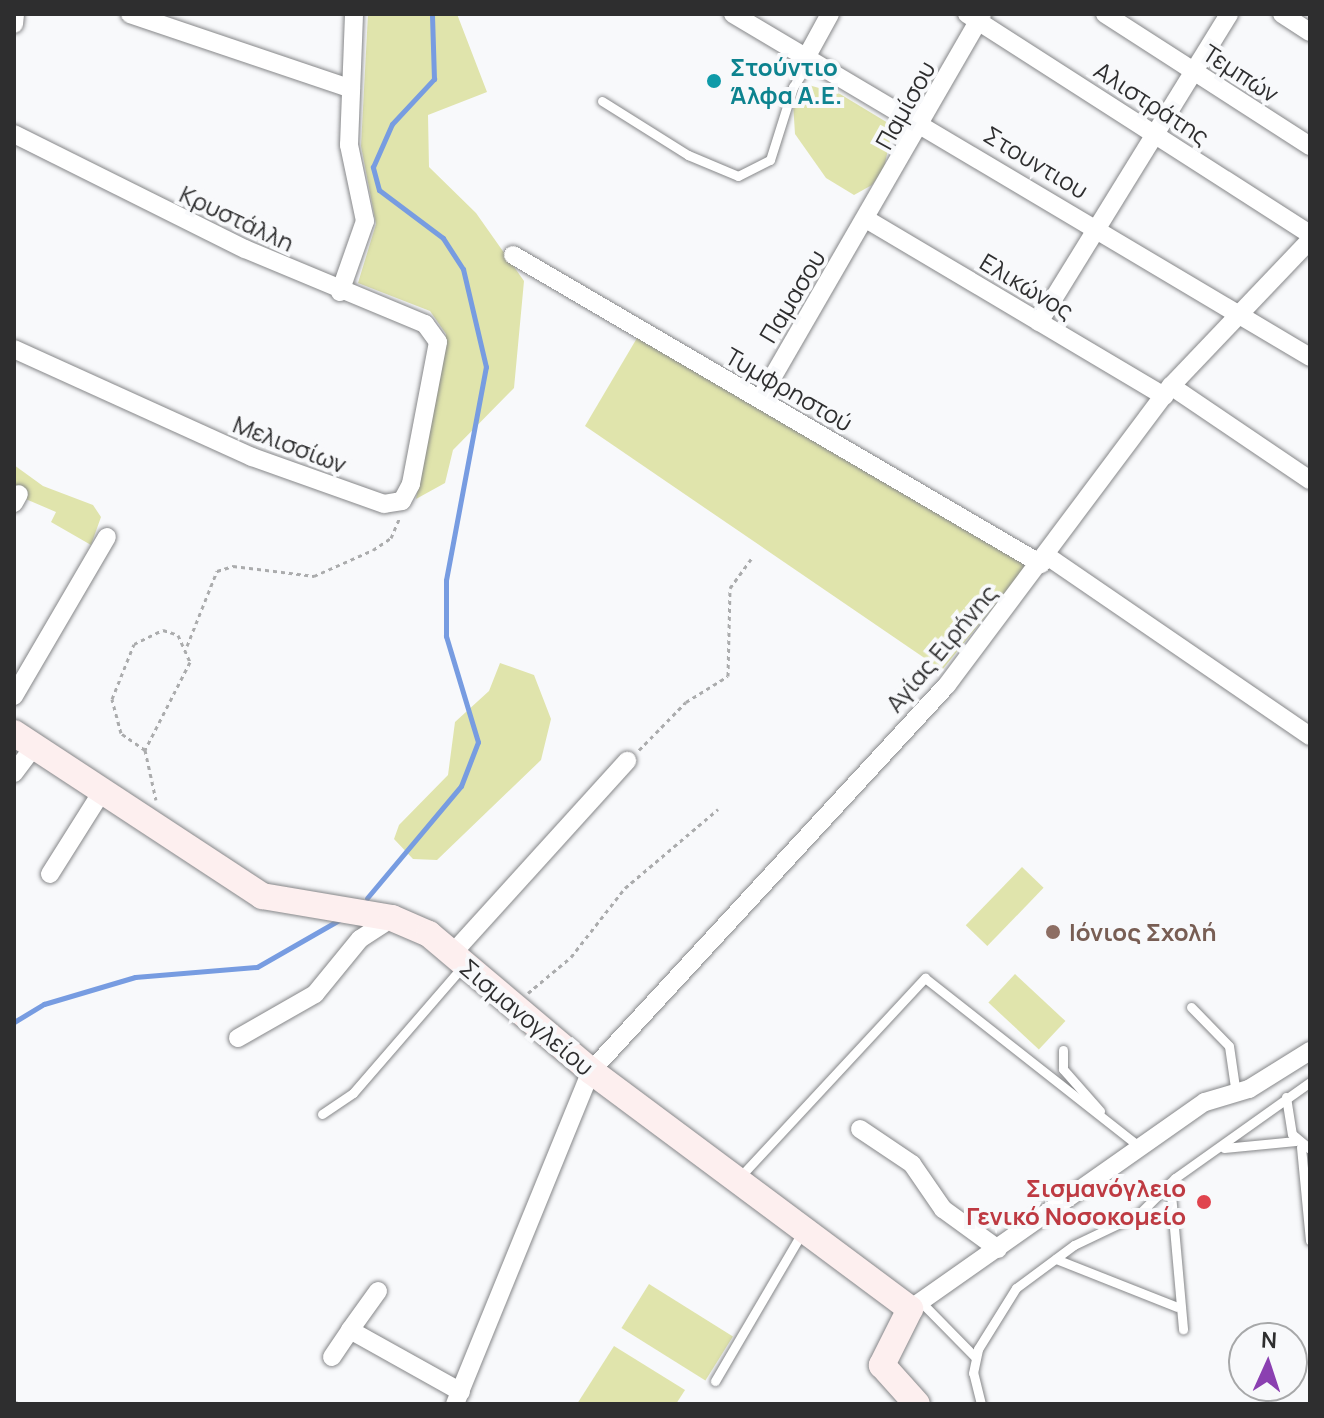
<!DOCTYPE html>
<html>
<head>
<meta charset="utf-8">
<style>
	body { margin:0 }
	#map { position:relative; width:1324px; height:1418px; overflow:hidden; background:#f8f9fb; font-family:Manrope,sans-serif }
	div>[style] { position:absolute }
	[style*='--x'] { left:calc(var(--x)*1px); top:calc(var(--y)*1px); width:calc(var(--w)*1px); rotate:calc(var(--a)*1deg) }
	.green>* { inset:0; background:#e0e4ac; transform-origin:0 0 }
	.stream>* { height:5px; margin:-2.5px; padding:0 2.5px; transform-origin:2.5px; border-radius:2.5px; background:#779ce1 }
	.path>* { height:3px; margin-top:-1.5px; transform-origin:0; background:repeating-linear-gradient(90deg,#abacad 0 4px,transparent 0 8px) }
	.roads { filter:drop-shadow(0 0 2px #868789) drop-shadow(0 0 2px #868789) }
	.lane>* { height:9px; margin:-4.5px; padding:0 4.5px; transform-origin:4.5px; border-radius:4.5px; background:#fff }
	.street>* { height:18px; margin:-9px; padding:0 9px; transform-origin:9px; border-radius:9px; background:#fff }
	.secondary>* { height:26px; margin:-13px; padding:0 13px; transform-origin:13px; border-radius:13px; background:#fdefef }
	.dots>* { width:22px; height:22px; translate:-50% -50%; box-sizing:border-box; border:4px solid #f8f9fb; border-radius:50% }
	span { translate:-50% -50%; white-space:nowrap; text-align:center; line-height:1.15; -webkit-text-stroke:8px #f8f9fb; paint-order:stroke }
	.culture-label { font-size:24px; color:#0d838f; font-weight:700 }
	.left { translate:0 -50%; text-align:left }
	.street-label { font-size:24px; color:#2e2e2f }
	.education-label { font-size:24px; color:#785e54; font-weight:700 }
	.health-label { font-size:24px; color:#be3a42; font-weight:700 }
	.right { translate:-100% -50%; text-align:right }
	.frame { position:absolute; inset:0; border:16px solid #2e2e2f; pointer-events:none }
	.north { position:absolute; left:1228px; top:1322px; width:80px; height:80px; box-sizing:border-box; background:#f8f9fb; border:2px solid #a7a8a9; border-radius:50%; rotate:3deg; font-size:22px; font-weight:700; line-height:32px; text-align:center; color:#2e2e2f }
	.north::after { content:''; display:block; margin:auto; width:28px; height:36px; background:#8b40b1; clip-path:polygon(50% 0,100% 100%,50% 72%,0 100%) }
</style>
</head>
<body>
<div id="map">
	<div class="green">
		<div style="clip-path:polygon(368px 14px,457px 14px,487px 92px,428px 115px,429px 167px,476px 213px,524px 281px,514px 388px,453px 450px,445px 483px,416px 499px,446px 334px,430px 311px,358px 283px,376px 224px,361px 146px)"></div>
		<div style="clip-path:polygon(805px 84px,840px 94px,893px 126px,884px 168px,872px 185px,854px 195px,826px 178px,795px 134px,793px 102px)"></div>
		<div style="clip-path:polygon(637px 338px,1028px 564px,942px 670px,585px 426px)"></div>
		<div style="clip-path:polygon(14px 465px,43px 486px,93px 505px,101px 517px,91px 545px,51px 522px,56px 512px,14px 494px)"></div>
		<div style="clip-path:polygon(500px 663px,534px 675px,551px 719px,541px 760px,437px 860px,413px 859px,394px 839px,399px 825px,448px 775px,455px 722px,489px 691px)"></div>
		<div style="left:1022px;top:867px;width:30px;height:81px;rotate:44deg"></div>
		<div style="left:1015px;top:974px;width:69px;height:39px;rotate:43deg"></div>
		<div style="left:649px;top:1284px;width:99px;height:52px;rotate:32deg"></div>
		<div style="clip-path:polygon(614px 1346px,685px 1390px,676px 1404px,577px 1404px)"></div>
	</div>
	<div class="stream">
		<div style="--x:367;--y:898;--w:146;--a:-50"></div>
		<div style="--x:461;--y:786;--w:47;--a:-68.9"></div>
		<div style="--x:478;--y:742;--w:111;--a:-106.8"></div>
		<div style="--x:446;--y:636;--w:56;--a:-90"></div>
		<div style="--x:446;--y:580;--w:217;--a:-79.4"></div>
		<div style="--x:486;--y:367;--w:101;--a:-103.2"></div>
		<div style="--x:463;--y:269;--w:37;--a:-123"></div>
		<div style="--x:443;--y:238;--w:80;--a:-143.1"></div>
		<div style="--x:379;--y:190;--w:24;--a:-105"></div>
		<div style="--x:373;--y:167;--w:47;--a:-66.2"></div>
		<div style="--x:392;--y:124;--w:62;--a:-47"></div>
		<div style="--x:434;--y:79;--w:65;--a:-91.8"></div>
		<div style="--x:14;--y:1022;--w:35;--a:-31"></div>
		<div style="--x:44;--y:1004;--w:95;--a:-16.5"></div>
		<div style="--x:135;--y:977;--w:122;--a:-4.7"></div>
		<div style="--x:257;--y:967;--w:95;--a:-29.8"></div>
	</div>
	<div class="path">
		<div style="--x:187;--y:646;--w:81;--a:-68.2"></div>
		<div style="--x:217;--y:571;--w:17;--a:-17"></div>
		<div style="--x:233;--y:566;--w:82;--a:7"></div>
		<div style="--x:314;--y:576;--w:64;--a:-23.8"></div>
		<div style="--x:373;--y:550;--w:22;--a:-34"></div>
		<div style="--x:391;--y:538;--w:23;--a:-67"></div>
		<div style="--x:145;--y:750;--w:29;--a:-145"></div>
		<div style="--x:121;--y:733;--w:35;--a:-105"></div>
		<div style="--x:112;--y:699;--w:59;--a:-68.2"></div>
		<div style="--x:134;--y:644;--w:32;--a:-26"></div>
		<div style="--x:163;--y:630;--w:16;--a:18"></div>
		<div style="--x:178;--y:635;--w:30;--a:66"></div>
		<div style="--x:190;--y:662;--w:99;--a:117.1"></div>
		<div style="--x:145;--y:750;--w:51;--a:77.6"></div>
		<div style="--x:639;--y:750;--w:67;--a:-45.6"></div>
		<div style="--x:686;--y:702;--w:49;--a:-31.8"></div>
		<div style="--x:728;--y:676;--w:88;--a:-88.7"></div>
		<div style="--x:730;--y:588;--w:36;--a:-54"></div>
		<div style="--x:528;--y:993;--w:56;--a:-39.9"></div>
		<div style="--x:571;--y:957;--w:88;--a:-52"></div>
		<div style="--x:625;--y:888;--w:122;--a:-40.3"></div>
		<div style="--x:14;--y:1402;--w:9;--a:13"></div>
	</div>
	<div class="roads">
		<div class="lane">
			<div style="--x:602;--y:101;--w:102;--a:32.1"></div>
			<div style="--x:688;--y:155;--w:54;--a:22.8"></div>
			<div style="--x:738;--y:176;--w:36;--a:-27"></div>
			<div style="--x:770;--y:160;--w:77;--a:-72.5"></div>
			<div style="--x:793;--y:87;--w:35;--a:-57"></div>
			<div style="--x:1191;--y:1007;--w:54;--a:45.7"></div>
			<div style="--x:1229;--y:1046;--w:49;--a:81.7"></div>
			<div style="--x:1063;--y:1050;--w:19;--a:90"></div>
			<div style="--x:1063;--y:1069;--w:56;--a:48.6"></div>
			<div style="--x:1286;--y:1097;--w:37;--a:81"></div>
			<div style="--x:1292;--y:1134;--w:23;--a:40"></div>
			<div style="--x:322;--y:1114;--w:37;--a:-34"></div>
			<div style="--x:353;--y:1093;--w:167;--a:-49.1"></div>
			<div style="--x:1301;--y:1147;--w:94;--a:84.5"></div>
			<div style="--x:1224;--y:1148;--w:72;--a:-5.6"></div>
			<div style="--x:738;--y:1179;--w:275;--a:-47.1"></div>
			<div style="--x:925;--y:978;--w:273;--a:38.2"></div>
			<div style="--x:1170;--y:1183;--w:147;--a:84.9"></div>
			<div style="--x:1056;--y:1259;--w:130;--a:21.6"></div>
			<div style="--x:921;--y:1302;--w:78;--a:45.5"></div>
			<div style="--x:715;--y:1381;--w:172;--a:-59.6"></div>
			<div style="--x:981;--y:1404;--w:32;--a:-104"></div>
			<div style="--x:973;--y:1373;--w:25;--a:-78"></div>
			<div style="--x:978;--y:1349;--w:72;--a:-58.1"></div>
			<div style="--x:1016;--y:1288;--w:72;--a:-36.6"></div>
			<div style="--x:1074;--y:1245;--w:72;--a:-25.5"></div>
			<div style="--x:1139;--y:1214;--w:51;--a:-45"></div>
			<div style="--x:1175;--y:1178;--w:166;--a:-35.4"></div>
		</div>
		<div class="street">
			<div style="--x:130;--y:14;--w:233;--a:18.7"></div>
			<div style="--x:733;--y:14;--w:671;--a:30.73"></div>
			<div style="--x:967;--y:14;--w:407;--a:32.7"></div>
			<div style="--x:1105;--y:14;--w:244;--a:32.8"></div>
			<div style="--x:1282;--y:14;--w:33;--a:33"></div>
			<div style="--x:14;--y:24;--w:10;--a:-84"></div>
			<div style="--x:807;--y:56;--w:48;--a:-61.3"></div>
			<div style="--x:14;--y:134;--w:258;--a:26.5"></div>
			<div style="--x:245;--y:249;--w:195;--a:22.6"></div>
			<div style="--x:425;--y:324;--w:22;--a:54"></div>
			<div style="--x:438;--y:342;--w:145;--a:100.8"></div>
			<div style="--x:411;--y:484;--w:19;--a:118"></div>
			<div style="--x:402;--y:501;--w:18;--a:171"></div>
			<div style="--x:384;--y:504;--w:140;--a:-160.4"></div>
			<div style="--x:252;--y:457;--w:261;--a:-155.6"></div>
			<div style="--x:866;--y:219;--w:347;--a:30.7"></div>
			<div style="--x:513;--y:255;--w:612;--a:30.34"></div>
			<div style="--x:340;--y:292;--w:75;--a:-70.6"></div>
			<div style="--x:365;--y:221;--w:78;--a:-101.9"></div>
			<div style="--x:349;--y:145;--w:131;--a:-87.8"></div>
			<div style="--x:1039;--y:322;--w:362;--a:-58.3"></div>
			<div style="--x:1171;--y:386;--w:168;--a:34.1"></div>
			<div style="--x:760;--y:399;--w:444;--a:-60"></div>
			<div style="--x:14;--y:503;--w:10;--a:-61"></div>
			<div style="--x:1047;--y:556;--w:319;--a:34.4"></div>
			<div style="--x:14;--y:696;--w:184;--a:-59.7"></div>
			<div style="--x:14;--y:773;--w:34;--a:-53"></div>
			<div style="--x:50;--y:874;--w:99;--a:-57.8"></div>
			<div style="--x:452;--y:954;--w:261;--a:-47.8"></div>
			<div style="--x:238;--y:1038;--w:89;--a:-29.7"></div>
			<div style="--x:315;--y:994;--w:71;--a:-50.7"></div>
			<div style="--x:360;--y:939;--w:38;--a:-33"></div>
			<div style="--x:860;--y:1129;--w:63;--a:33.9"></div>
			<div style="--x:912;--y:1164;--w:55;--a:55.4"></div>
			<div style="--x:943;--y:1209;--w:68;--a:36"></div>
			<div style="--x:910;--y:1309;--w:360;--a:-35.1"></div>
			<div style="--x:1205;--y:1102;--w:46;--a:-16.5"></div>
			<div style="--x:1249;--y:1089;--w:72;--a:-31.9"></div>
			<div style="--x:350;--y:1330;--w:48;--a:-54.3"></div>
			<div style="--x:332;--y:1357;--w:32;--a:-56"></div>
			<div style="--x:350;--y:1330;--w:127;--a:29.2"></div>
			<div style="--x:455;--y:1404;--w:360;--a:-67.8"></div>
			<div style="--x:591;--y:1071;--w:525;--a:-47.32"></div>
			<div style="--x:947;--y:685;--w:374;--a:-53.2"></div>
			<div style="--x:1171;--y:386;--w:202;--a:-46.4"></div>
		</div>
		<div class="secondary">
			<div style="--x:14;--y:733;--w:297;--a:33.3"></div>
			<div style="--x:262;--y:896;--w:132;--a:9.6"></div>
			<div style="--x:392;--y:918;--w:40;--a:23.4"></div>
			<div style="--x:429;--y:934;--w:212;--a:40.2"></div>
			<div style="--x:591;--y:1071;--w:398;--a:36.7"></div>
			<div style="--x:910;--y:1309;--w:63;--a:116.6"></div>
			<div style="--x:882;--y:1365;--w:52;--a:48.1"></div>
		</div>
	</div>
	<div class="dots">
		<div style="left:714px;top:81px;background:#0f9aa8"></div>
		<div style="left:1053px;top:932px;background:#8d6e63"></div>
		<div style="left:1204px;top:1202px;background:#e0444e"></div>
	</div>
	<div class="culture-label">
		<span class="left" style="left:730px;top:81px">Στούντιο<br>Άλφα Α.Ε.</span>
	</div>
	<div class="street-label">
		<span style="left:1241px;top:73px;rotate:33deg">Τεμπών</span>
		<span style="left:1152px;top:103px;rotate:33deg">Αλιστράτης</span>
		<span style="left:905px;top:105px;rotate:-61deg">Παμίσου</span>
		<span style="left:1036px;top:162px;rotate:31deg">Στουντιου</span>
		<span style="left:237px;top:218px;rotate:25deg">Κρυστάλλη</span>
		<span style="left:1027px;top:286px;rotate:31deg">Ελικώνος</span>
		<span style="left:792px;top:296px;rotate:-59deg">Παμασου</span>
		<span style="left:789px;top:389px;rotate:30deg">Τυμφρηστού</span>
		<span style="left:290px;top:444px;rotate:21deg">Μελισσίων</span>
		<span style="left:941px;top:648px;rotate:-50deg">Αγίας Ειρήνης</span>
		<span style="left:527px;top:1017px;rotate:40deg">Σισμανογλείου</span>
	</div>
	<div class="education-label">
		<span class="left" style="left:1069px;top:932px">Ιόνιος Σχολή</span>
	</div>
	<div class="health-label">
		<span class="right" style="left:1186px;top:1202px">Σισμανόγλειο<br>Γενικό Νοσοκομείο</span>
	</div>
	<div class="frame"></div>
	<div class="north">N</div>
</div>
</body>
</html>
